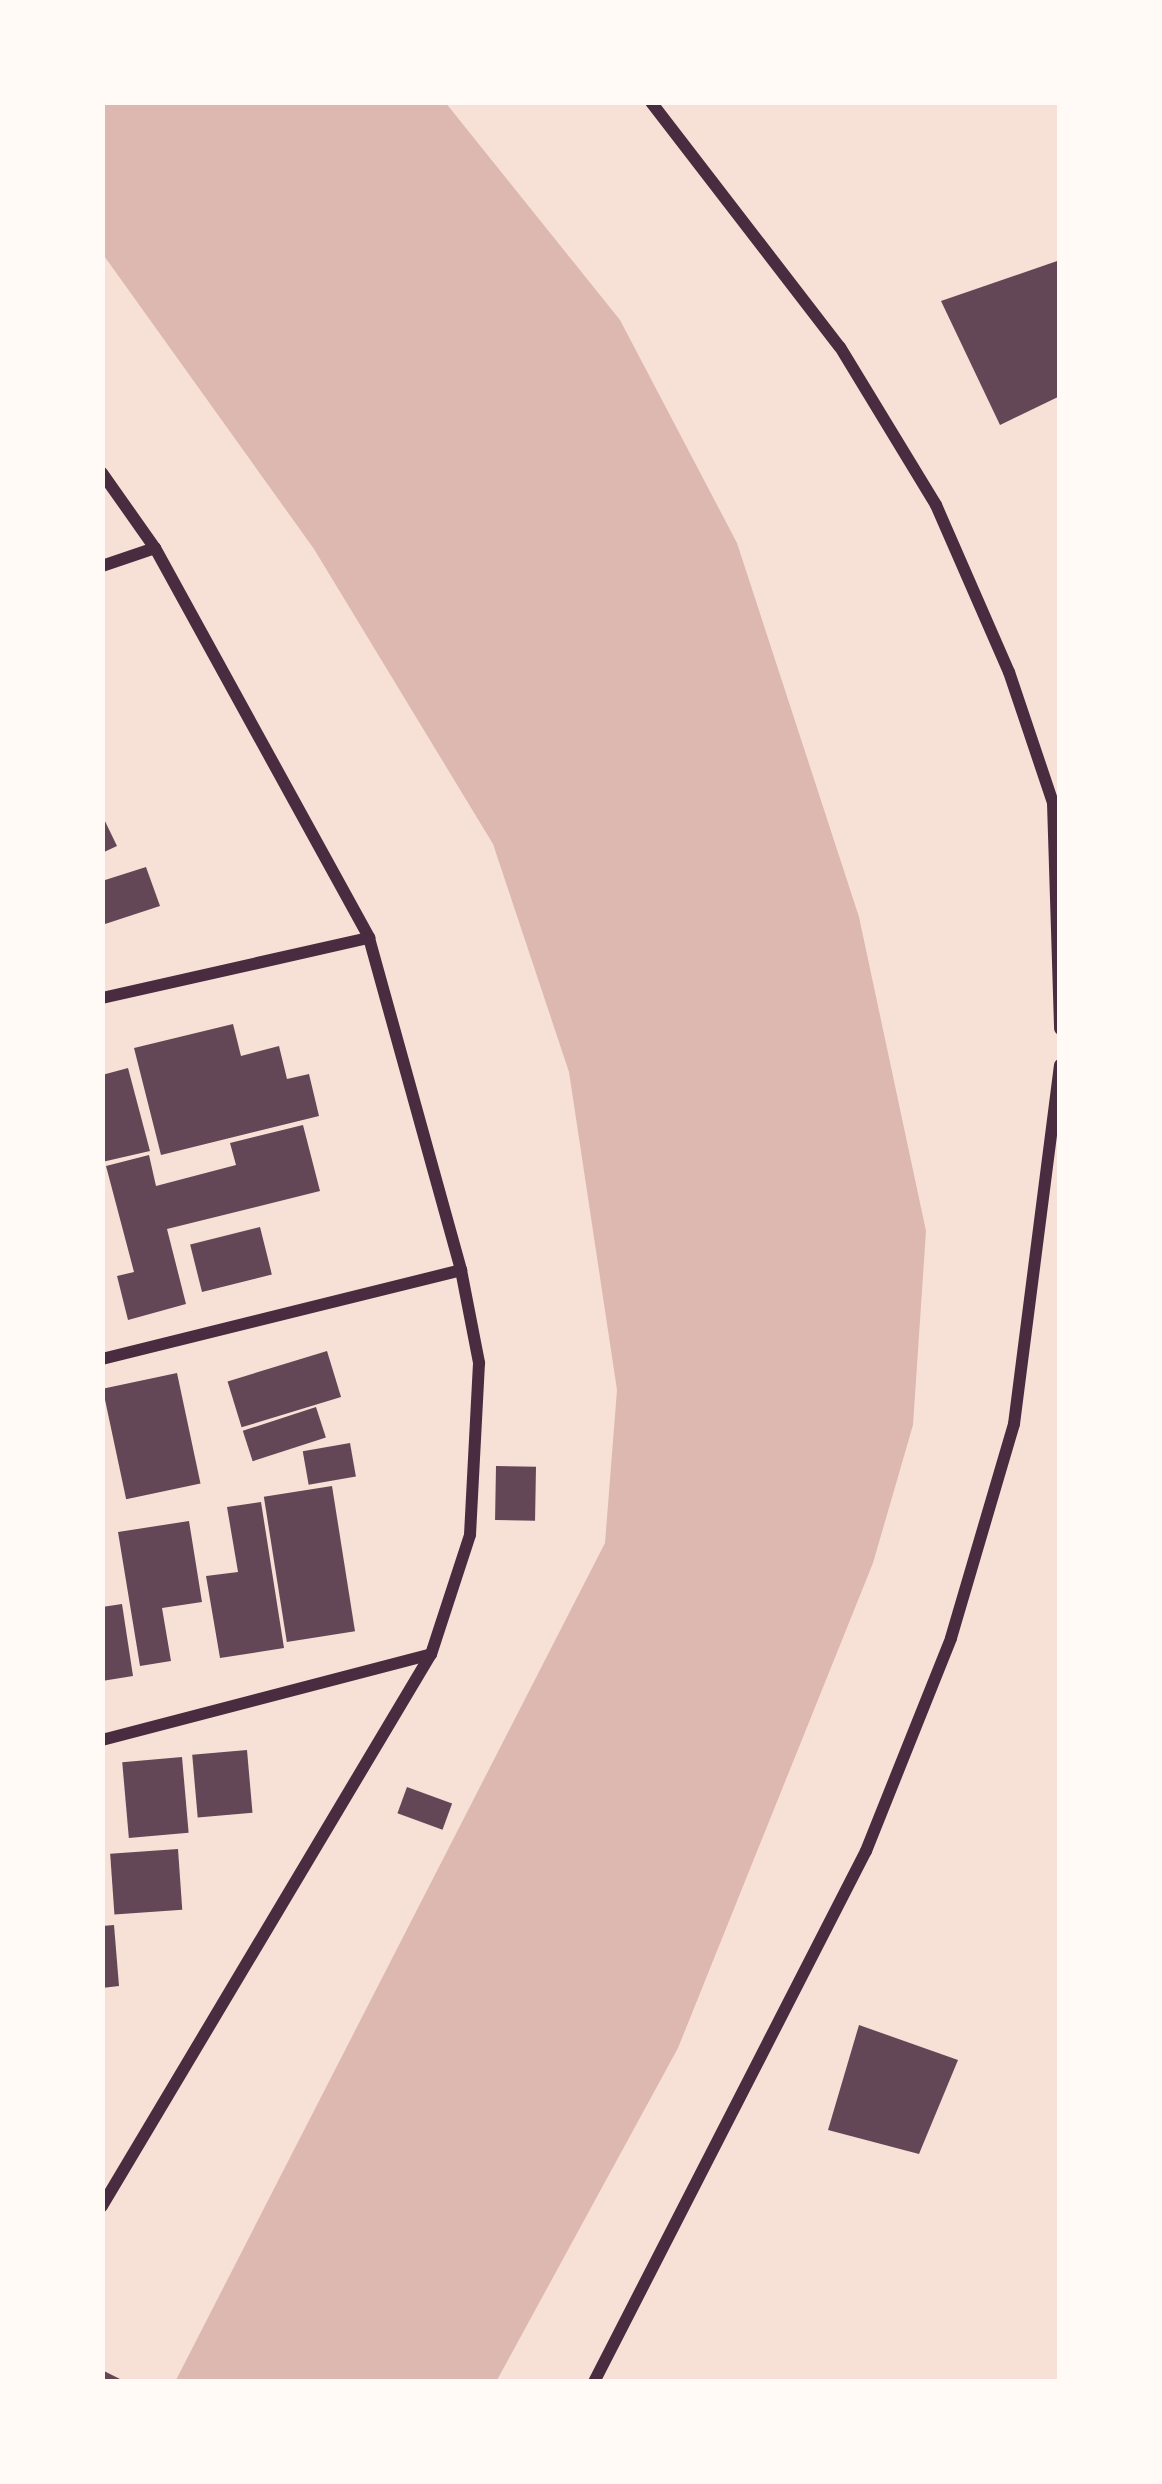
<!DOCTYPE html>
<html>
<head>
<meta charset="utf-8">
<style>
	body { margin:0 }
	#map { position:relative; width:1162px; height:2484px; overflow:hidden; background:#f7e1d7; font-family:"Archivo Narrow",sans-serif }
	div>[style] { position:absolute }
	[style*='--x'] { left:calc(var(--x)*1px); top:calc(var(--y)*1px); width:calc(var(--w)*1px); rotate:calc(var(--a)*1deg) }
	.water>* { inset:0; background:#dcb8b0 }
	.building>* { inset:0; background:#644757; transform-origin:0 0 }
	.minor>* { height:12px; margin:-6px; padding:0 6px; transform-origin:6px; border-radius:6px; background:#4a2c40 }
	span { translate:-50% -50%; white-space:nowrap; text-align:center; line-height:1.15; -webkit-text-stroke:10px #fffaf5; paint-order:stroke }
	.frame { position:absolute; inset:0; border:105px solid #fffaf5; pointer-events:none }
</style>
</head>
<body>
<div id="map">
	<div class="water">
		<div style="clip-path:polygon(102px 102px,445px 102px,620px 320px,737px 543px,859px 917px,926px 1231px,913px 1425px,873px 1563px,678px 2048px,496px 2382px,175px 2382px,605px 1543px,617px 1390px,569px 1072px,493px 844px,314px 549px,102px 253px)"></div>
	</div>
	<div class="building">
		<div style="clip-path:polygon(1060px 260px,1060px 396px,1000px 425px,941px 301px)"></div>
		<div style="clip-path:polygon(102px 815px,117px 846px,102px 853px)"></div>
		<div style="clip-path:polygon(146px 867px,160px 906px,102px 925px,102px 881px)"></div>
		<div style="clip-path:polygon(233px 1024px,241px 1056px,279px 1046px,287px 1079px,309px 1074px,319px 1116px,161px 1155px,134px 1048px)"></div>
		<div style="clip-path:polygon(128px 1068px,150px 1151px,102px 1162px,102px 1075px)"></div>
		<div style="clip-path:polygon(303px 1125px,320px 1191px,167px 1229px,186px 1304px,128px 1320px,117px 1276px,134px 1272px,106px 1166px,149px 1155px,156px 1186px,236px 1165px,230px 1143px)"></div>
		<div style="left:260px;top:1227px;width:49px;height:72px;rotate:76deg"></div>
		<div style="left:327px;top:1351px;width:48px;height:104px;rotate:73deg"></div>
		<div style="left:177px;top:1373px;width:113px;height:76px;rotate:78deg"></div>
		<div style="left:316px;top:1407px;width:32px;height:77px;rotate:72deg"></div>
		<div style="left:350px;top:1443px;width:34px;height:48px;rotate:80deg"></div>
		<div style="left:496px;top:1466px;width:40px;height:54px;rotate:1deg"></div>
		<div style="left:332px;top:1486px;width:147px;height:69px;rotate:81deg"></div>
		<div style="clip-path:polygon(261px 1502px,284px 1648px,220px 1658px,206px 1576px,238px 1572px,227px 1507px)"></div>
		<div style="clip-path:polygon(189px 1521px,202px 1602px,162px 1608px,171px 1661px,140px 1666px,118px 1532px)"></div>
		<div style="clip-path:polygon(122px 1604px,133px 1676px,102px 1681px,102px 1607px)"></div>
		<div style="left:247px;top:1750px;width:63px;height:55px;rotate:85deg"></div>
		<div style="left:182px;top:1757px;width:76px;height:60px;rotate:85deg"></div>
		<div style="left:407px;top:1787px;width:48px;height:28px;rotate:20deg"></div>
		<div style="left:178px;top:1849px;width:61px;height:68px;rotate:86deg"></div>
		<div style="clip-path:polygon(114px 1925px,119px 1986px,102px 1988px,102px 1926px)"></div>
		<div style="clip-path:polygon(859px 2025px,958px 2060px,919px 2154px,828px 2130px)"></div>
		<div style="clip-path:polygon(102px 2370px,126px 2382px,102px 2382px)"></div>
	</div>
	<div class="minor">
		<div style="--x:651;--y:102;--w:309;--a:52.4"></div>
		<div style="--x:840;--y:347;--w:185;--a:58.7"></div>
		<div style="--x:936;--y:505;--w:182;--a:66.4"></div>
		<div style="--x:1009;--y:672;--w:138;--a:71.4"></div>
		<div style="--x:1053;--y:803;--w:226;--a:88.2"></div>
		<div style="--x:102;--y:473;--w:92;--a:54.8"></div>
		<div style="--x:155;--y:548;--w:445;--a:61.2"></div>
		<div style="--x:369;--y:938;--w:345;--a:74.5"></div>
		<div style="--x:461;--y:1270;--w:95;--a:79"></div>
		<div style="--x:479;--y:1363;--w:172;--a:93"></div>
		<div style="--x:470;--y:1535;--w:125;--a:108.1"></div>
		<div style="--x:431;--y:1654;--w:643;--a:120.8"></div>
		<div style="--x:102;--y:566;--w:56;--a:-18.8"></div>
		<div style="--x:102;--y:998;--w:274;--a:-12.7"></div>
		<div style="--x:102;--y:1359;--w:370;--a:-13.9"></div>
		<div style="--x:102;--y:1740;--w:340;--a:-14.6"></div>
		<div style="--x:594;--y:2382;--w:597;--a:-62.88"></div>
		<div style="--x:866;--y:1851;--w:229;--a:-68.2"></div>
		<div style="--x:951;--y:1638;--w:223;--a:-73.6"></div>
		<div style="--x:1014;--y:1424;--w:362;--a:-82.7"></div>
	</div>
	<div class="frame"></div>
</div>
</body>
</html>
